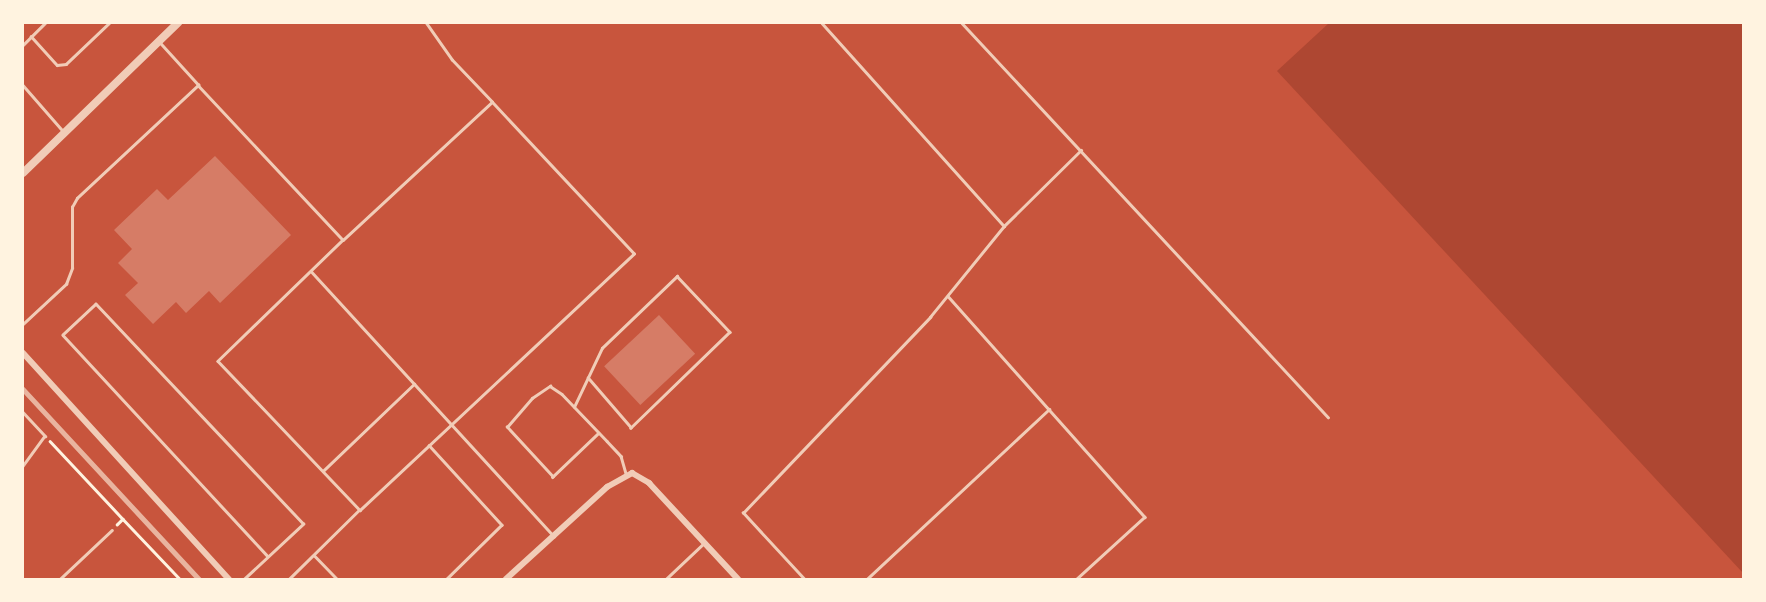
<!DOCTYPE html>
<html>
<head>
<meta charset="utf-8">
<style>
	body { margin:0 }
	#map { position:relative; width:1766px; height:602px; overflow:hidden; background:#c8553d; font-family:"PT Sans Narrow",sans-serif }
	div>[style] { position:absolute }
	[style*='--x'] { left:calc(var(--x)*1px); top:calc(var(--y)*1px); width:calc(var(--w)*1px); rotate:calc(var(--a)*1deg) }
	.green>* { inset:0; background:#ae4732 }
	.building>* { inset:0; background:#d67c66; transform-origin:0 0 }
	.path>* { height:2.5px; margin:-1.25px; padding:0 1.25px; transform-origin:1.25px; border-radius:1.25px; background:#fff3e0 }
	.service>* { height:2.5px; margin:-1.25px; padding:0 1.25px; transform-origin:1.25px; border-radius:1.25px; background:#f1ccb7 }
	.minor>* { height:6px; margin:-3px; padding:0 3px; transform-origin:3px; border-radius:3px; background:#f1ccb7 }
	.tertiary>* { height:8px; margin:-4px; padding:0 4px; transform-origin:4px; border-radius:4px; background:#f1ccb7 }
	.rail>* { height:4.5px; margin:-2.25px; padding:0 2.25px; transform-origin:2.25px; border-radius:2.25px; background:#e9b49f }
	span { translate:-50% -50%; white-space:nowrap; text-align:center; line-height:1.15; -webkit-text-stroke:7px #fff3e0; paint-order:stroke }
	.frame { position:absolute; inset:0; border:24px solid #fff3e0; pointer-events:none }
</style>
</head>
<body>
<div id="map">
	<div class="green">
		<div style="clip-path:polygon(1329px 23px,1743px 23px,1743px 573px,1277px 71px)"></div>
	</div>
	<div class="building">
		<div style="clip-path:polygon(215px 156px,291px 235px,220px 303px,209px 291px,186px 313px,176px 302px,153px 324px,125px 295px,138px 283px,118px 263px,132px 249px,114px 230px,157px 189px,168px 200px)"></div>
		<div style="left:659px;top:315px;width:53px;height:75px;rotate:47deg"></div>
	</div>
	<div class="path">
		<div style="--x:50;--y:441;--w:107;--a:46.9"></div>
		<div style="--x:123;--y:519;--w:8;--a:135"></div>
		<div style="--x:123;--y:519;--w:83;--a:46.5"></div>
	</div>
	<div class="service">
		<div style="--x:822;--y:23;--w:273;--a:48.1"></div>
		<div style="--x:1004;--y:226;--w:108;--a:-44.6"></div>
		<div style="--x:962;--y:23;--w:538;--a:47.11"></div>
		<div style="--x:31;--y:36;--w:39;--a:48"></div>
		<div style="--x:57;--y:65;--w:9;--a:-6"></div>
		<div style="--x:66;--y:64;--w:59;--a:-43.6"></div>
		<div style="--x:23;--y:45;--w:31;--a:-45"></div>
		<div style="--x:23;--y:85;--w:61;--a:49"></div>
		<div style="--x:198;--y:85;--w:212;--a:46.9"></div>
		<div style="--x:343;--y:240;--w:203;--a:-42.8"></div>
		<div style="--x:492;--y:102;--w:58;--a:-133.6"></div>
		<div style="--x:452;--y:60;--w:45;--a:-125.1"></div>
		<div style="--x:343;--y:240;--w:174;--a:135.9"></div>
		<div style="--x:218;--y:361;--w:206;--a:46.4"></div>
		<div style="--x:360;--y:510;--w:375;--a:-43.1"></div>
		<div style="--x:634;--y:254;--w:208;--a:-133.1"></div>
		<div style="--x:311;--y:271;--w:360;--a:47.5"></div>
		<div style="--x:948;--y:296;--w:296;--a:48.3"></div>
		<div style="--x:1145;--y:517;--w:92;--a:137.6"></div>
		<div style="--x:23;--y:324;--w:59;--a:-42.9"></div>
		<div style="--x:66;--y:284;--w:17;--a:-69"></div>
		<div style="--x:72;--y:268;--w:61;--a:-90"></div>
		<div style="--x:72;--y:207;--w:10;--a:-61"></div>
		<div style="--x:77;--y:198;--w:166;--a:-43"></div>
		<div style="--x:198;--y:85;--w:58;--a:-132.2"></div>
		<div style="--x:574;--y:407;--w:65;--a:-64.6"></div>
		<div style="--x:602;--y:348;--w:104;--a:-43.8"></div>
		<div style="--x:677;--y:276;--w:77;--a:46.6"></div>
		<div style="--x:730;--y:332;--w:138;--a:135.9"></div>
		<div style="--x:631;--y:428;--w:66;--a:-130.7"></div>
		<div style="--x:23;--y:412;--w:33;--a:47"></div>
		<div style="--x:45;--y:436;--w:37;--a:126"></div>
		<div style="--x:599;--y:433;--w:64;--a:136.3"></div>
		<div style="--x:553;--y:477;--w:68;--a:-132.6"></div>
		<div style="--x:507;--y:427;--w:38;--a:-49"></div>
		<div style="--x:532;--y:398;--w:22;--a:-34"></div>
		<div style="--x:550;--y:386;--w:14;--a:34"></div>
		<div style="--x:562;--y:394;--w:65;--a:46.2"></div>
		<div style="--x:607;--y:441;--w:21;--a:47"></div>
		<div style="--x:621;--y:456;--w:18;--a:74"></div>
		<div style="--x:429;--y:445;--w:108;--a:47.6"></div>
		<div style="--x:502;--y:525;--w:77;--a:135.5"></div>
		<div style="--x:323;--y:471;--w:126;--a:-43.7"></div>
		<div style="--x:314;--y:555;--w:33;--a:46"></div>
		<div style="--x:60;--y:579;--w:71;--a:-43.3"></div>
		<div style="--x:244;--y:579;--w:81;--a:-43"></div>
		<div style="--x:303;--y:524;--w:302;--a:-133.3"></div>
		<div style="--x:96;--y:304;--w:45;--a:136.8"></div>
		<div style="--x:63;--y:335;--w:301;--a:47.2"></div>
		<div style="--x:289;--y:579;--w:98;--a:-44.6"></div>
		<div style="--x:666;--y:579;--w:52;--a:-43.5"></div>
		<div style="--x:804;--y:579;--w:90;--a:-132.7"></div>
		<div style="--x:743;--y:513;--w:271;--a:-46.3"></div>
		<div style="--x:930;--y:317;--w:117;--a:-50.9"></div>
		<div style="--x:867;--y:579;--w:249;--a:-43"></div>
	</div>
	<div class="minor">
		<div style="--x:23;--y:353;--w:306;--a:47.7"></div>
		<div style="--x:506;--y:579;--w:137;--a:-42.3"></div>
		<div style="--x:607;--y:487;--w:29;--a:-29"></div>
		<div style="--x:632;--y:473;--w:20;--a:30"></div>
		<div style="--x:649;--y:483;--w:131;--a:47.2"></div>
	</div>
	<div class="tertiary">
		<div style="--x:23;--y:173;--w:216;--a:-44.1"></div>
	</div>
	<div class="rail">
		<div style="--x:23;--y:389;--w:259;--a:47.2"></div>
	</div>
	<div class="frame"></div>
</div>
</body>
</html>
